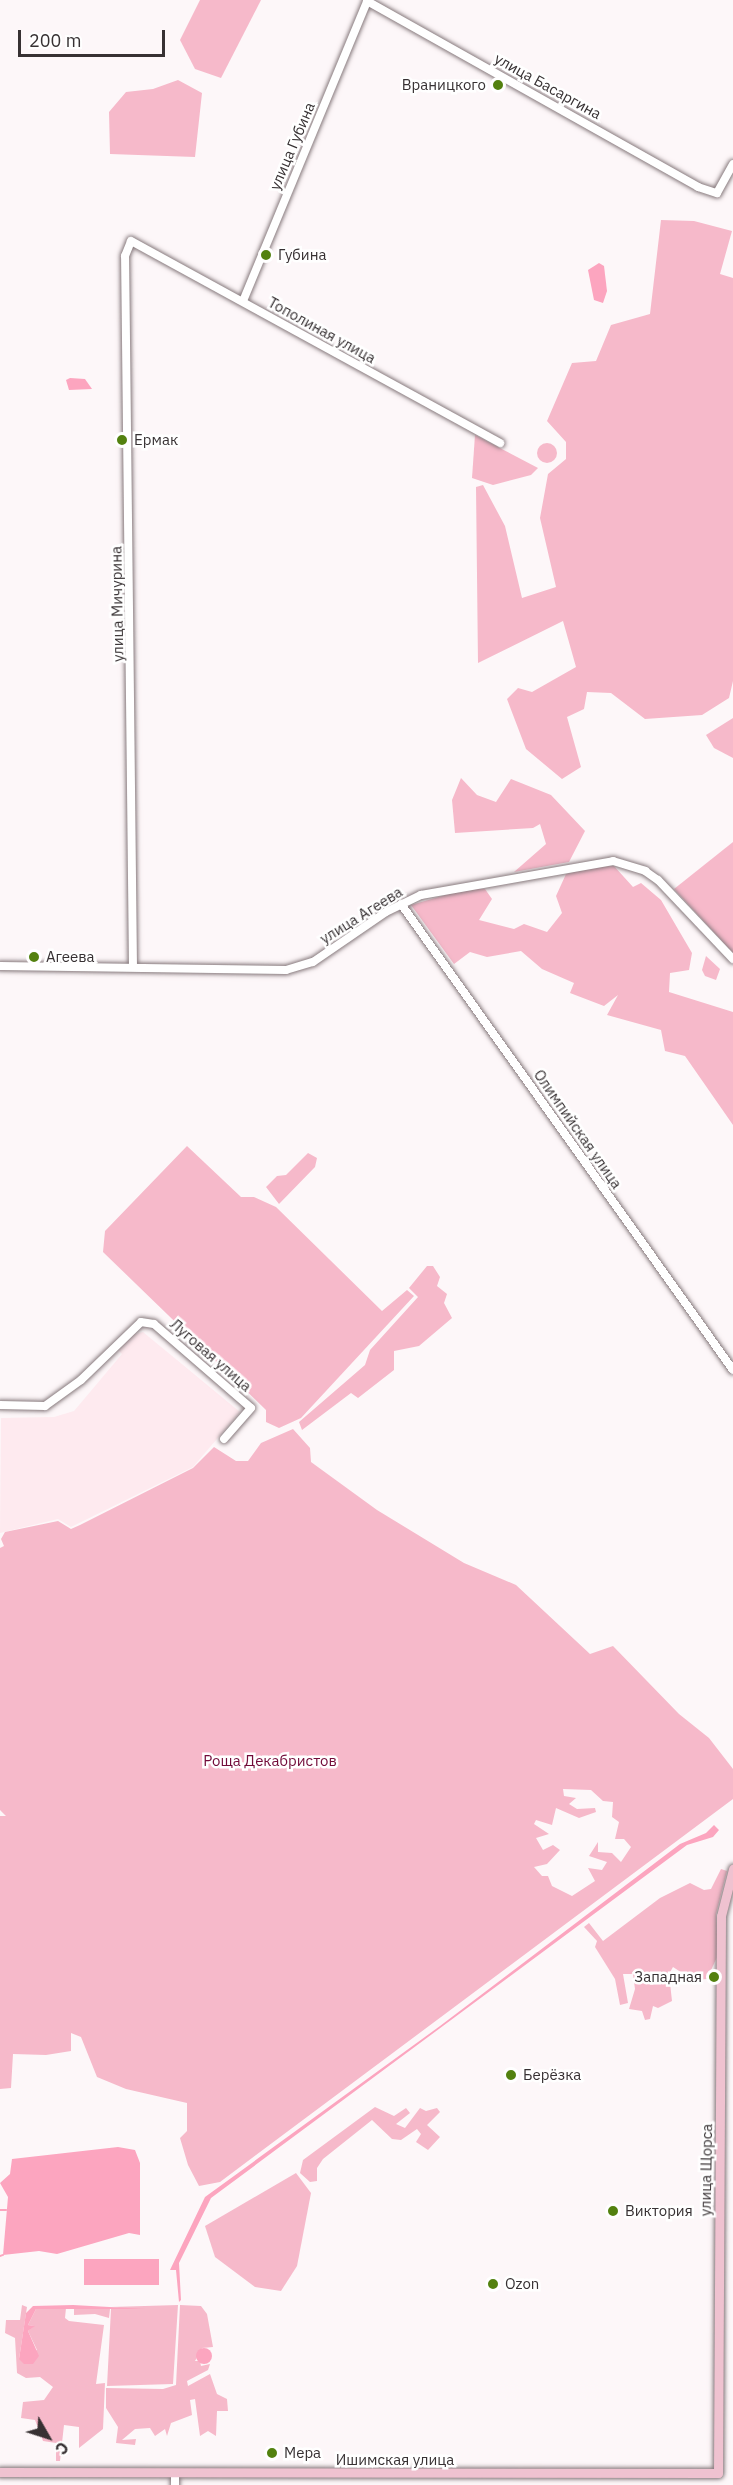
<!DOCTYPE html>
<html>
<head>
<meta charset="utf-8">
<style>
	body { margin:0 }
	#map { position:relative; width:733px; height:2485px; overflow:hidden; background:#fdf7f9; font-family:"IBM Plex Sans",sans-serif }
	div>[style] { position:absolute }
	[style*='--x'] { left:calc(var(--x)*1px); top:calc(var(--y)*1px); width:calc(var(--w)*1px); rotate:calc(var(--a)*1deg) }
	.built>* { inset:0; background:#feeaef }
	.green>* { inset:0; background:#f6b9ca }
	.round { border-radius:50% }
	.water>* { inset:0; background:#fca5bf; transform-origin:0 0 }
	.stream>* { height:1.5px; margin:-0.75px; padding:0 0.75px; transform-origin:0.75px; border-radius:0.75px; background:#fca5bf }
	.roads { filter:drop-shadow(0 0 2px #877a7d) drop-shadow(0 0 2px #877a7d) }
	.minor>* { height:8px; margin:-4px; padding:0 4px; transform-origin:4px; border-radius:4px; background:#fff }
	.major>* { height:9px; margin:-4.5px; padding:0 4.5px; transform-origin:4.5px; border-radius:4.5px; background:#efc2d0 }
	.dots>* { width:16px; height:16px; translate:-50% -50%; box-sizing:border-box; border:3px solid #fff; border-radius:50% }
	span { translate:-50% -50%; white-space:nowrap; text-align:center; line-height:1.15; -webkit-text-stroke:5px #fff; paint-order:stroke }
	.poi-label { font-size:15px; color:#373133 }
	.right { translate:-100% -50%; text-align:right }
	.left { translate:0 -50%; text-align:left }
	.street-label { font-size:15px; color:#373133 }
	.park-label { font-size:15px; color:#720c3a }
	.north { position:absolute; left:18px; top:2407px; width:60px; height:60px; -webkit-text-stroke:4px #fff; paint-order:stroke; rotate:129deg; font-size:16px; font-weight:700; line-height:24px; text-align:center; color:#373133 }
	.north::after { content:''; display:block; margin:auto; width:21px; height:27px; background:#373133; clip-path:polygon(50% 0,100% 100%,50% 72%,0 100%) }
	.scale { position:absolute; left:18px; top:30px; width:147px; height:27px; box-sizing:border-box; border:3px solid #373133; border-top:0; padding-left:8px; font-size:18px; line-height:21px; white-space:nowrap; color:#373133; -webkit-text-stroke:4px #fff; paint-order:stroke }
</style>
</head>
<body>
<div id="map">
	<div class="built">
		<div style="clip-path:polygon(143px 1332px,240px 1412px,193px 1467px,71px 1527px,58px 1519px,0 1533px,1px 1418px,54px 1417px,74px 1411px,122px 1354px,118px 1350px,132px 1335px)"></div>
	</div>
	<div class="green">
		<div style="clip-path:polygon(200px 0,261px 0,221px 78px,195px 69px,180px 40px)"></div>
		<div style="clip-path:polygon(178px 80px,202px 93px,195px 157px,110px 154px,109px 112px,126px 92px,153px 89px)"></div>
		<div style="clip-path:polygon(661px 220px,694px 221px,732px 231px,720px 274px,733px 278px,733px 681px,729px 698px,702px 715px,645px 719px,611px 693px,587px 692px,584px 709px,567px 717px,581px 767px,562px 779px,526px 749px,507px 699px,518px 688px,532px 692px,576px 667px,563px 621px,478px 663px,476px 487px,483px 485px,505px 526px,522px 598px,556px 587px,540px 518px,548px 474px,566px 459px,566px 442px,547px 421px,572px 363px,596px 361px,611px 325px,650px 314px)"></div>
		<div style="clip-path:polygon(475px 435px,538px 468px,531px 475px,493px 485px,472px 478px)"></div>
		<div class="round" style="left:537px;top:443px;width:20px;height:20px"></div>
		<div style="clip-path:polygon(733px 718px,733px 758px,714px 748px,706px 735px)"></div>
		<div style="clip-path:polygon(461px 778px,477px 795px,496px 802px,511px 779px,551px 795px,585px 831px,569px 862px,514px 872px,546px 844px,540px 824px,533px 828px,455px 833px,452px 800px)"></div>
		<div style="clip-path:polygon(733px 842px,733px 953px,674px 889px)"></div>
		<div style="clip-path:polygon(614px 866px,633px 887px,641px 883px,661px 900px,692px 953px,689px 970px,670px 973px,669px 992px,733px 1012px,733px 1125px,685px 1056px,665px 1051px,661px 1030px,607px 1015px,618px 995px,604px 1006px,570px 993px,574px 983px,542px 969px,521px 951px,487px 957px,470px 952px,454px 964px,411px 905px,466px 889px,485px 889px,492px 899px,479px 920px,514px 929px,524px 924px,547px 932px,562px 913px,556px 896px,566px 874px,589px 867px)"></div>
		<div style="clip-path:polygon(706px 956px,720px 969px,716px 980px,705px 976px,702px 970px)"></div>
		<div style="clip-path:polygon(187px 1146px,241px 1197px,254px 1197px,276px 1207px,382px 1311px,407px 1290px,414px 1296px,301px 1418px,279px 1428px,266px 1422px,266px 1410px,103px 1252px,105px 1231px)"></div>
		<div style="clip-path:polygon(308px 1153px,317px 1158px,315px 1167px,279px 1204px,266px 1187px,277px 1176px,286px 1175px)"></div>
		<div style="clip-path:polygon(427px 1266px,433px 1266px,440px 1277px,437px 1286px,447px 1294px,444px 1303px,452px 1318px,419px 1346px,394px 1351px,394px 1370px,358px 1398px,351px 1393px,302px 1430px,299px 1422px,365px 1365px,370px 1350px,418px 1297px,409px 1288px)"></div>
		<div style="clip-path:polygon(evenodd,293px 1429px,310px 1448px,311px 1462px,377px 1510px,464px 1563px,516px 1585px,590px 1654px,613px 1646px,679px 1714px,709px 1738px,733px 1769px,733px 1799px,220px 2182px,199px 2186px,188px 2165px,180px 2138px,187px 2131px,187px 2103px,126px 2089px,97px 2077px,81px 2037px,71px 2033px,71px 2051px,46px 2055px,13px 2054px,11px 2088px,0 2089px,0 1816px,6px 1816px,0 1810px,0 1548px,4px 1546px,1px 1539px,5px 1532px,58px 1521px,71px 1529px,80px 1525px,193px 1468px,214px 1447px,236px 1461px,248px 1461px,261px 1443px,293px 1429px,563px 1789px,591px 1790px,603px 1801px,613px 1802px,612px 1817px,619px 1822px,615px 1839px,624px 1839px,631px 1847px,621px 1862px,612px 1853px,598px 1852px,598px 1842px,589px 1856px,607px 1862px,602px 1870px,588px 1868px,595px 1881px,572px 1896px,552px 1886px,548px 1876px,542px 1876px,534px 1867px,547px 1864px,560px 1850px,553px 1845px,543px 1850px,536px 1838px,549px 1834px,534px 1824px,536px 1820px,552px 1825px,556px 1808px,579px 1818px,596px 1812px,595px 1808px,577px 1809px,569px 1804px,576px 1798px,564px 1796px,563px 1789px)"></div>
		<div style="clip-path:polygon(721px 1869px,727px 1871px,716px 1914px,718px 1955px,707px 1979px,693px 1980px,673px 1967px,669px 1974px,672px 2001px,658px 2008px,653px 2006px,650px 2019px,645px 2020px,642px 2011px,629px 2009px,635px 1989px,633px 1974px,623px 1974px,628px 2003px,620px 2005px,615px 1979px,595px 1947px,597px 1941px,584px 1927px,589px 1923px,603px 1941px,660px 1898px,690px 1883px,704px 1890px,711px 1889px)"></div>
		<div style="clip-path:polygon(375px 2107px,394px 2116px,406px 2108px,410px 2113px,396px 2124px,405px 2128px,420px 2108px,426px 2111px,437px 2108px,440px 2112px,427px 2125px,440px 2137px,428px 2150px,416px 2142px,421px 2134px,417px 2129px,401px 2140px,392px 2139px,372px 2120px,323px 2159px,317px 2168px,317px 2181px,310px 2182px,300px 2173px,303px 2160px)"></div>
		<div style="clip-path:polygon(296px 2173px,311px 2193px,297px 2266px,281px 2291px,255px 2287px,215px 2257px,205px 2226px)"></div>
		<div style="clip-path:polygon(22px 2305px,27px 2307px,19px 2359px,37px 2350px,28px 2331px,34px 2326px,28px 2325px,36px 2309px,66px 2308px,65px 2318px,69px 2321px,104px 2325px,96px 2384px,105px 2383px,103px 2429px,79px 2448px,79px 2427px,64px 2425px,60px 2461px,56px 2461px,56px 2443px,43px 2441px,35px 2420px,21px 2418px,23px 2402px,44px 2400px,53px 2387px,40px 2377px,26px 2378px,17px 2373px,15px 2338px,5px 2333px,6px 2320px,20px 2320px)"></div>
		<div style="clip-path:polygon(178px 2305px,173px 2384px,107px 2386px,111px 2309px,129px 2309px,111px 2307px)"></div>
		<div style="clip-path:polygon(180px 2305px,201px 2306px,207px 2314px,213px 2347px,202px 2348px,195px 2361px,200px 2361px,201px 2366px,210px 2364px,208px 2370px,187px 2381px,188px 2386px,210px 2374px,217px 2394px,227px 2399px,228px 2411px,217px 2411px,216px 2436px,208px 2431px,200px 2436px,195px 2399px,190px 2400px,192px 2415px,171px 2423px,167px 2436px,165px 2429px,155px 2436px,150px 2428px,135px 2429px,122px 2440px,136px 2439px,135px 2445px,116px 2443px,118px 2427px,106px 2408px,106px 2388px,163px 2389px,176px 2385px)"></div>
		<div style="clip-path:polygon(74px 2308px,110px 2309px,109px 2318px,95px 2314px,74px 2315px)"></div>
	</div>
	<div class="water">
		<div style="clip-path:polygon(599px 263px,604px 266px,607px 291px,603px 303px,594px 300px,588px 270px)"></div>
		<div style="clip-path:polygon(70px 378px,85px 379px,92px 389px,69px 390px,66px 380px)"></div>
		<div style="clip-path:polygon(714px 1825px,719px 1830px,713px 1837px,687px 1845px,211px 2198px,179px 2263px,181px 2300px,179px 2302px,176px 2270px,170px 2270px,205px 2197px,440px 2026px,680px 1844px,706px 1833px)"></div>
		<div style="clip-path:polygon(118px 2147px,135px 2150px,140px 2163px,140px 2235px,129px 2233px,57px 2254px,39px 2251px,3px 2255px,8px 2197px,0 2183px,10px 2174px,12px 2159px)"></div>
		<div style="left:159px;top:2259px;width:26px;height:75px;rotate:90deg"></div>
		<div style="clip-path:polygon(73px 2305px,146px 2309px,36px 2309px,28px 2325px,35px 2326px,28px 2331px,39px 2356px,33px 2364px,24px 2364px,19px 2359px,26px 2313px,33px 2306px)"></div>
		<div class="round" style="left:196px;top:2348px;width:16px;height:16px"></div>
	</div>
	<div class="stream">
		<div style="--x:0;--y:2210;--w:6;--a:0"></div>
		<div style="--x:0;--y:2256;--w:3;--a:-18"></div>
	</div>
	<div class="roads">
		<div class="minor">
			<div style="--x:243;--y:301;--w:325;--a:-67.5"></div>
			<div style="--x:367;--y:1;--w:380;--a:29.3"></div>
			<div style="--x:698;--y:187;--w:20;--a:18"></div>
			<div style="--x:717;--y:193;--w:33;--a:-61"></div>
			<div style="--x:401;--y:904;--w:572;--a:54.53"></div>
			<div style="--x:0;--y:966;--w:286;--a:0.8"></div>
			<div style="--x:286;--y:970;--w:28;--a:-17"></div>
			<div style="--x:313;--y:962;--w:88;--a:-34.4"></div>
			<div style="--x:386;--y:912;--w:39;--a:-26"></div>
			<div style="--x:421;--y:895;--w:195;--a:-10"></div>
			<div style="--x:613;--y:861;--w:34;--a:17"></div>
			<div style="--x:645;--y:871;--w:16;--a:35"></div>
			<div style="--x:658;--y:880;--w:109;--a:46.5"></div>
			<div style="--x:133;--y:967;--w:711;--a:-90.64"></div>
			<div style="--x:125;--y:256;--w:16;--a:-68"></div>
			<div style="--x:131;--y:241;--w:421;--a:28.7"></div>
			<div style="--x:0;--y:1405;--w:45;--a:1.3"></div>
			<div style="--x:45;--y:1406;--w:44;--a:-35.8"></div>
			<div style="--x:81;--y:1380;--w:83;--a:-44"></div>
			<div style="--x:141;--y:1322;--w:13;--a:9"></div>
			<div style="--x:154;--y:1324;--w:128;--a:40.9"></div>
			<div style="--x:251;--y:1408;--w:41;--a:131.1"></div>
			<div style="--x:175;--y:2485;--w:12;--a:-90"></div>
		</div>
		<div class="major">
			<div style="--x:0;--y:2472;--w:718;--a:0.08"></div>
			<div style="--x:718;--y:2473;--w:557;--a:-89.69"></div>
			<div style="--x:721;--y:1916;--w:49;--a:-75.7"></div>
		</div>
	</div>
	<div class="dots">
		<div style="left:498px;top:85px;background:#53810f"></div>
		<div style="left:266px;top:255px;background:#53810f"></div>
		<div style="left:122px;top:440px;background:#53810f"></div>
		<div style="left:34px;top:957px;background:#53810f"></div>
		<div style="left:714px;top:1977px;background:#53810f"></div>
		<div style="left:511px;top:2075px;background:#53810f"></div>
		<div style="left:613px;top:2211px;background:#53810f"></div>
		<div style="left:493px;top:2284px;background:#53810f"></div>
		<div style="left:272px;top:2453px;background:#53810f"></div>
	</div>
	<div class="poi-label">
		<span class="right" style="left:486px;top:85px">Враницкого</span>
		<span class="left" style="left:278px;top:255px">Губина</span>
		<span class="left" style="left:134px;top:440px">Ермак</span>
		<span class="left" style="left:46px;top:957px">Агеева</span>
		<span class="right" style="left:702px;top:1977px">Западная</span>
		<span class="left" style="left:523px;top:2075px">Берёзка</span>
		<span class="left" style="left:625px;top:2211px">Виктория</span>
		<span class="left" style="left:505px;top:2284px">Ozon</span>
		<span class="left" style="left:284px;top:2453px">Мера</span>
	</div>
	<div class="street-label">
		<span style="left:548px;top:86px;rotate:29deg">улица Басаргина</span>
		<span style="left:292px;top:146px;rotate:-67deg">улица Губина</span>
		<span style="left:322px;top:330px;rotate:29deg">Тополиная улица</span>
		<span style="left:117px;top:604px;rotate:-91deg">улица Мичурина</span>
		<span style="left:361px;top:915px;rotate:-32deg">улица Агеева</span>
		<span style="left:578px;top:1129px;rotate:55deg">Олимпийская улица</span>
		<span style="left:211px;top:1355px;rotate:41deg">Луговая улица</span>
		<span style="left:706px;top:2170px;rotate:-89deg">улица Щорса</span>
		<span style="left:395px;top:2460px">Ишимская улица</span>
	</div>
	<div class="park-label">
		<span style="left:270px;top:1761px">Роща Декабристов</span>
	</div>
	<div class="north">С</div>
	<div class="scale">200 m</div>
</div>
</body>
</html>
